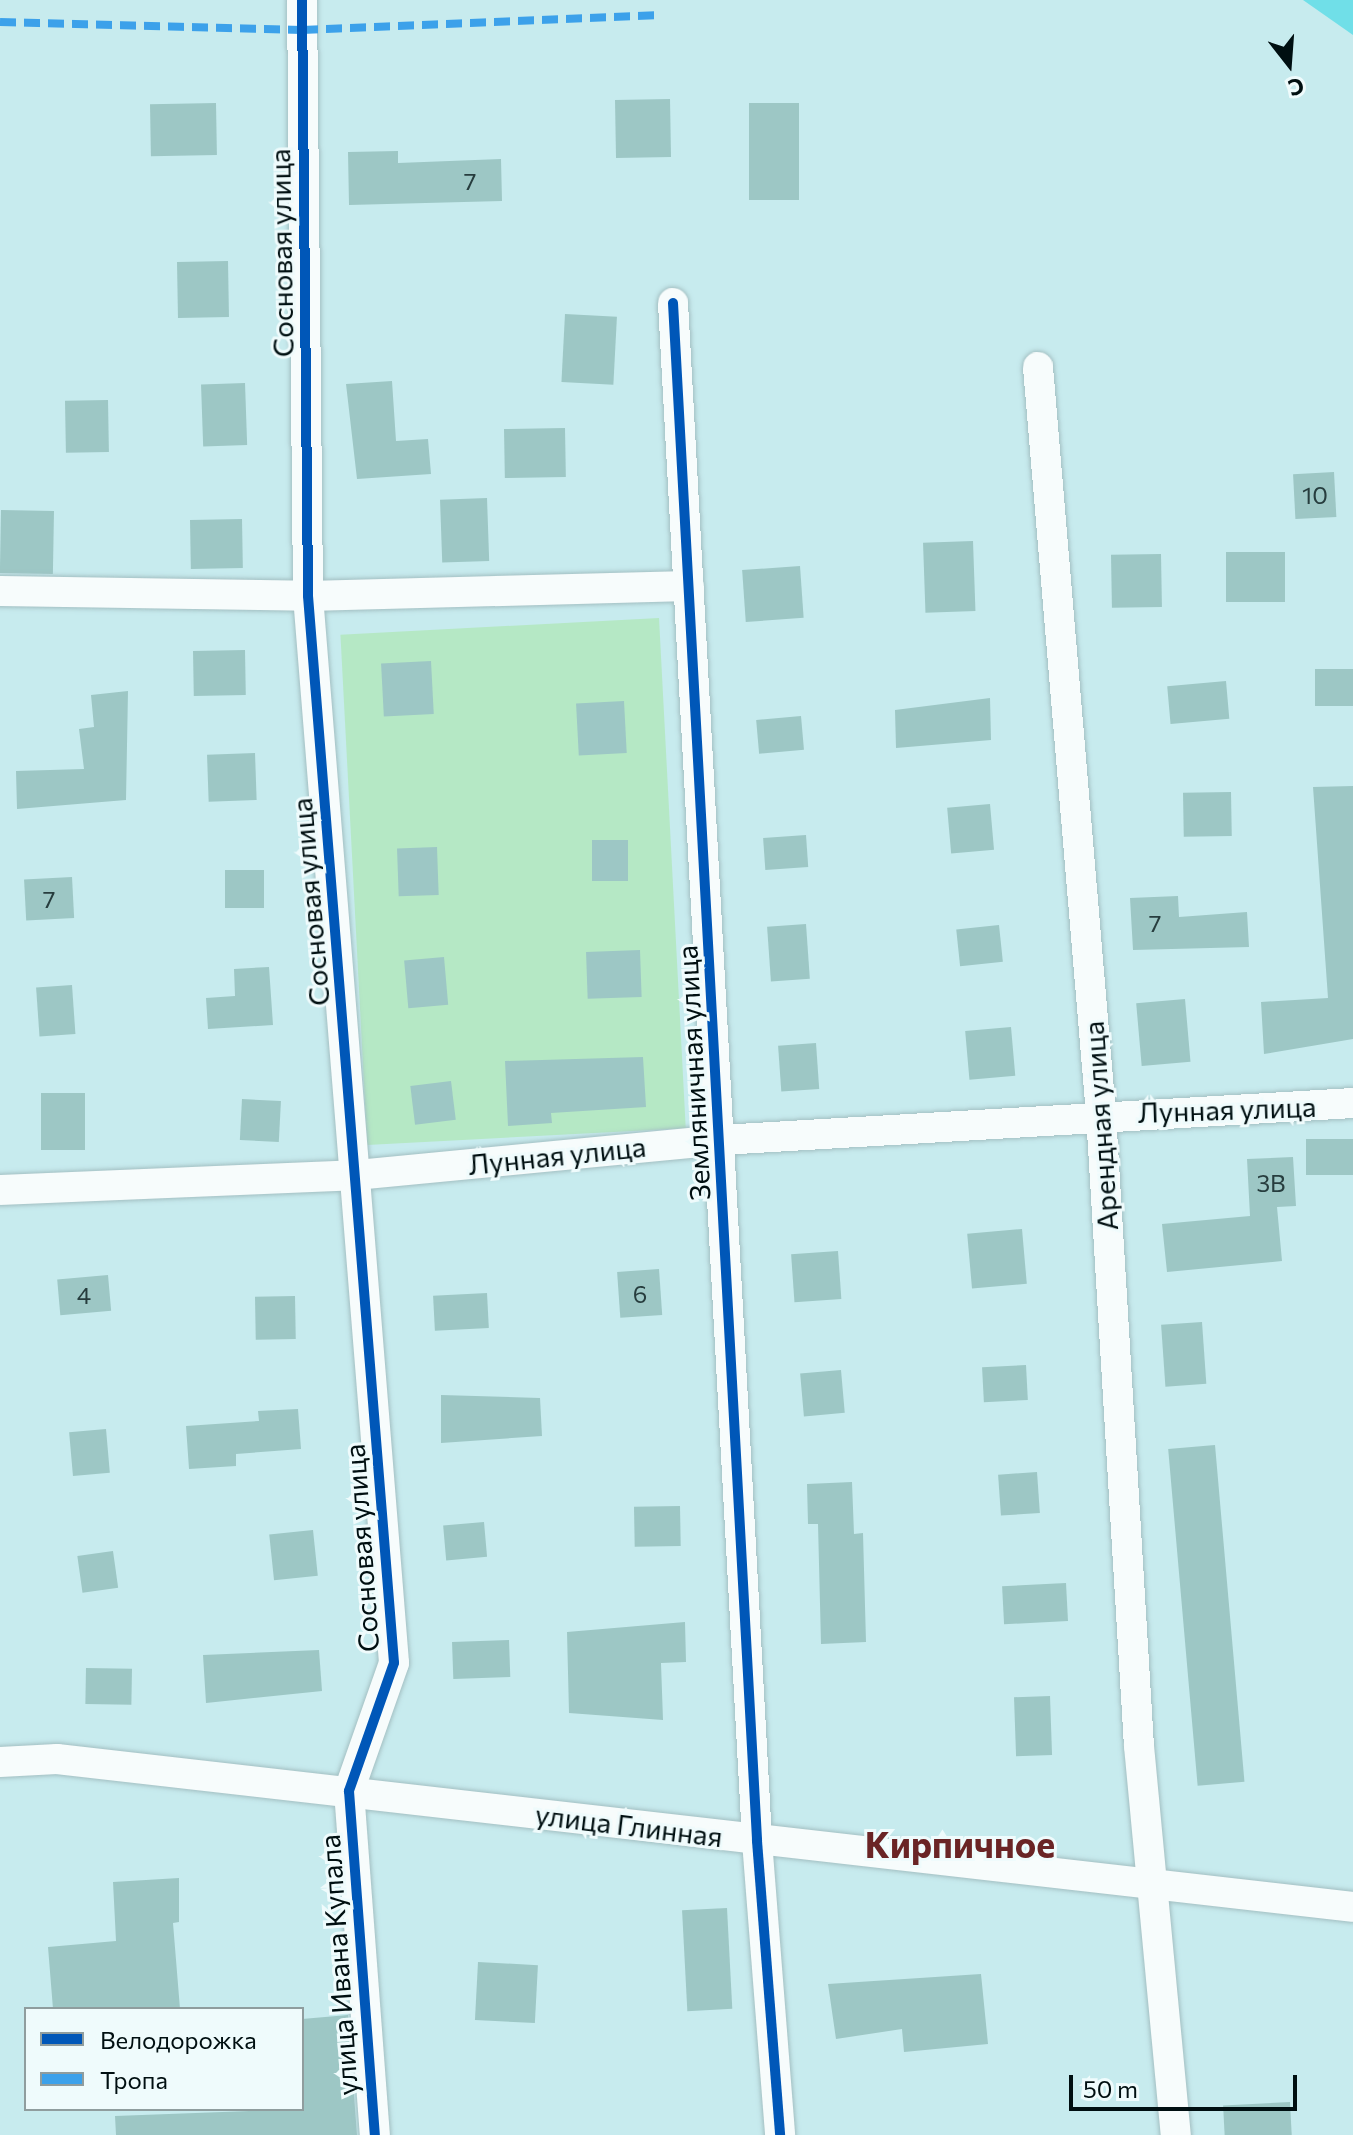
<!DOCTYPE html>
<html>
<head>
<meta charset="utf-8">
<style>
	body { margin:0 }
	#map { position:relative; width:1353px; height:2135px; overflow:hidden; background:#c7ebee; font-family:Commissioner,sans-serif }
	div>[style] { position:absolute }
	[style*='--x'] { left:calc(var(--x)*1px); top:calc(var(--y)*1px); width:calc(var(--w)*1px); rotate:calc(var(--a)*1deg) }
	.green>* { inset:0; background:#b5e8c5; transform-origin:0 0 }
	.water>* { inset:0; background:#70dfe8 }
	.building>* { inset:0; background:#9dc7c5; transform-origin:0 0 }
	.roads { filter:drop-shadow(0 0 2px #a3bfc2) drop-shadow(0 0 2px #a3bfc2) }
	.street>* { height:30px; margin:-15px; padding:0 15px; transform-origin:15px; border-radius:15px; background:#f7fcfc }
	.quiet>* { height:8px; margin-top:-4px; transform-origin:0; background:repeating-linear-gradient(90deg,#3ca1ea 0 16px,transparent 0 24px) }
	.cycleway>* { height:10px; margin:-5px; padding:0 5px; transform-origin:5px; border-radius:5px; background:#0057b8 }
	span { translate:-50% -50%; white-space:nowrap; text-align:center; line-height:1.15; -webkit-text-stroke:6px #effbfc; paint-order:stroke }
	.number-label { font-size:24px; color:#273d3e }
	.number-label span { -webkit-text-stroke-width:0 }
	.street-label { font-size:28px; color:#000f11 }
	.district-label { font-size:36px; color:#6a2425; font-weight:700 }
	.legend { position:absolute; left:24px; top:2007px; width:280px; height:104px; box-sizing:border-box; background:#effbfc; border:2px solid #8f9d9e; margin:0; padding:10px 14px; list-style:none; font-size:24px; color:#000f11 }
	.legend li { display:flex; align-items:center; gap:16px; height:40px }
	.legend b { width:40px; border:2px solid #8f9d9e }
	.north { position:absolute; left:1249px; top:24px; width:80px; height:80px; -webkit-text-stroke:6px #effbfc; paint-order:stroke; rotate:163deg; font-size:22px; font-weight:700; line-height:32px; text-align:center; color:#000f11 }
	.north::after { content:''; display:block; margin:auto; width:28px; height:36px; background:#000f11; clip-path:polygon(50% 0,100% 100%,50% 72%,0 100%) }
	.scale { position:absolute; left:1069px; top:2075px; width:228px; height:36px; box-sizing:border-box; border:4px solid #000f11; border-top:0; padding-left:10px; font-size:24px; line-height:28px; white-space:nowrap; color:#000f11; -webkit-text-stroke:6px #effbfc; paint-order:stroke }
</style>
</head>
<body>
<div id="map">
	<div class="green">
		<div style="left:659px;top:618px;width:511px;height:319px;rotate:87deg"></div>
	</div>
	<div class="water">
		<div style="clip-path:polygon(1303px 0,1353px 0,1353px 35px)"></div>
	</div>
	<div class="building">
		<div style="left:670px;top:99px;width:58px;height:55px;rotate:89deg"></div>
		<div style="left:216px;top:103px;width:52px;height:66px;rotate:89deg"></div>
		<div style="left:749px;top:103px;width:50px;height:97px"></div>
		<div style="clip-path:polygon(398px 151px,398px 163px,501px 159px,502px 201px,349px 205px,348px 152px)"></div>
		<div style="left:228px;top:261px;width:56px;height:51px;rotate:89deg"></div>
		<div style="left:565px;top:314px;width:52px;height:68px;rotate:3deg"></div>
		<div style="clip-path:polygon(392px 381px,396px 441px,428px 439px,431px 474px,357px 479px,346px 384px)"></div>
		<div style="left:245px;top:383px;width:62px;height:44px;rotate:88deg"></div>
		<div style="left:108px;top:400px;width:52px;height:43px;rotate:89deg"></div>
		<div style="left:565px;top:428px;width:49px;height:61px;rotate:89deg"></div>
		<div style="left:1334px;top:472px;width:45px;height:41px;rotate:87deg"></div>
		<div style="left:487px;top:498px;width:63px;height:47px;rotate:88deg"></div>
		<div style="left:1px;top:510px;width:53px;height:63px;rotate:1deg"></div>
		<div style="left:242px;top:519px;width:49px;height:52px;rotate:89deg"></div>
		<div style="left:973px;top:541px;width:70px;height:50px;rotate:88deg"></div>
		<div style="left:1226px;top:552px;width:59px;height:50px"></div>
		<div style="left:1161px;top:554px;width:53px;height:50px;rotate:89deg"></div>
		<div style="left:800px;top:566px;width:52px;height:58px;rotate:86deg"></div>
		<div style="left:245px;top:650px;width:45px;height:52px;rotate:89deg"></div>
		<div style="left:431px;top:661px;width:53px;height:50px;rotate:87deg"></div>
		<div style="left:1353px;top:669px;width:37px;height:38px;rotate:90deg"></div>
		<div style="left:1226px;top:681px;width:38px;height:59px;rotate:85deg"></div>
		<div style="clip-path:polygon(128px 691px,126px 800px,17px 809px,16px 771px,84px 769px,79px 729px,94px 727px,91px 695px)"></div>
		<div style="clip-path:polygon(990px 698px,991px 740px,896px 748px,895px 710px)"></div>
		<div style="left:624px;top:701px;width:52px;height:48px;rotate:87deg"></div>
		<div style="left:801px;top:716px;width:34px;height:45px;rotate:85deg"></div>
		<div style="left:255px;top:753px;width:47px;height:48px;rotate:88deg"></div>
		<div style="clip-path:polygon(1353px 786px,1353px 1039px,1264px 1054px,1261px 1002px,1328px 998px,1313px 787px)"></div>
		<div style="left:1231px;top:792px;width:44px;height:48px;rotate:89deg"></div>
		<div style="left:990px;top:804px;width:46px;height:43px;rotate:85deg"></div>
		<div style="left:806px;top:835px;width:32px;height:43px;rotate:86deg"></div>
		<div style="left:592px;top:840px;width:36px;height:41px"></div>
		<div style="left:437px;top:847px;width:48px;height:40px;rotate:88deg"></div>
		<div style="left:264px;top:870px;width:38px;height:39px;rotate:90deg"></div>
		<div style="left:72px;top:877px;width:41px;height:48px;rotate:87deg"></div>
		<div style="clip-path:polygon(1178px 896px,1179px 917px,1247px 912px,1249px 947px,1133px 950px,1130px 898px)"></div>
		<div style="left:806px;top:924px;width:55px;height:39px;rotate:86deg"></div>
		<div style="left:999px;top:925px;width:37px;height:43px;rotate:84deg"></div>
		<div style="left:640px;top:950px;width:47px;height:54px;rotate:88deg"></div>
		<div style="left:444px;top:957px;width:48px;height:40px;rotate:85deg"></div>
		<div style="clip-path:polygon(269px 967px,273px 1025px,208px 1029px,206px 998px,235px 996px,234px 969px)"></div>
		<div style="left:72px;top:985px;width:49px;height:36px;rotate:86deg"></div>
		<div style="left:1185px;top:999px;width:63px;height:49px;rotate:85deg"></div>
		<div style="left:1011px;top:1027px;width:49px;height:46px;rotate:85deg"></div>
		<div style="left:816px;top:1043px;width:46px;height:38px;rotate:86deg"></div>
		<div style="clip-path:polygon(643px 1057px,646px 1107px,551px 1113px,552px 1123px,508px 1126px,505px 1061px)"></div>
		<div style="left:451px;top:1081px;width:39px;height:41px;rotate:83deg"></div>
		<div style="left:41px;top:1093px;width:44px;height:57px"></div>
		<div style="left:242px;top:1099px;width:39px;height:41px;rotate:3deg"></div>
		<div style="left:1353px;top:1139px;width:36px;height:47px;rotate:90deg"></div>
		<div style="clip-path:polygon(1293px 1157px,1296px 1206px,1277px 1207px,1282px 1261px,1167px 1272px,1162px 1224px,1250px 1216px,1247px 1159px)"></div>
		<div style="left:1022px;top:1229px;width:55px;height:55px;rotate:85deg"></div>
		<div style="left:838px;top:1251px;width:48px;height:47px;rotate:86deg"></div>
		<div style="left:659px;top:1269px;width:46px;height:42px;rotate:86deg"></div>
		<div style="left:108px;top:1275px;width:36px;height:51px;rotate:85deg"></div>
		<div style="left:487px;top:1293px;width:35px;height:54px;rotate:87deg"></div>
		<div style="left:295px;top:1296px;width:43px;height:40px;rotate:89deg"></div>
		<div style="left:1202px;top:1322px;width:62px;height:41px;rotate:86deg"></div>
		<div style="left:1026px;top:1365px;width:35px;height:44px;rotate:87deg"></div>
		<div style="left:841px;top:1370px;width:43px;height:41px;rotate:85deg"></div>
		<div style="clip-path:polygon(441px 1395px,540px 1398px,542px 1436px,441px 1443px)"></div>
		<div style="clip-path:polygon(298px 1409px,301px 1449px,236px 1454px,236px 1466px,189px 1469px,186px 1426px,259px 1421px,258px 1411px)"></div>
		<div style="left:106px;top:1429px;width:44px;height:37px;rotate:85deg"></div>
		<div style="left:1215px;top:1445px;width:338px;height:47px;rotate:85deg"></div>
		<div style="left:1037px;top:1472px;width:41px;height:39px;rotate:86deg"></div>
		<div style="clip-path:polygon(852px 1482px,854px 1534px,863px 1533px,866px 1642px,821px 1644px,818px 1524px,808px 1524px,807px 1484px)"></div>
		<div style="left:680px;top:1506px;width:40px;height:46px;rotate:89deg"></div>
		<div style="left:484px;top:1522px;width:35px;height:41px;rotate:85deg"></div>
		<div style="left:313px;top:1530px;width:46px;height:44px;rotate:84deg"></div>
		<div style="left:113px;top:1551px;width:37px;height:36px;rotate:82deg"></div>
		<div style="left:1066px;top:1583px;width:38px;height:64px;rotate:87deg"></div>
		<div style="clip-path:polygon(685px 1622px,686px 1662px,661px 1663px,663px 1720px,569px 1713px,567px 1632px)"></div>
		<div style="left:509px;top:1640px;width:37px;height:57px;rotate:88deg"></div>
		<div style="clip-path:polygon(319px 1650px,322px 1691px,206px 1703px,203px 1655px)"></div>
		<div style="left:86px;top:1668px;width:46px;height:36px;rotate:1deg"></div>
		<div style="left:1050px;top:1696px;width:59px;height:36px;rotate:88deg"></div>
		<div style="clip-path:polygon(179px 1878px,179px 1922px,173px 1923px,180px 2009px,53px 2009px,48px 1947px,116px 1941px,113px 1882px)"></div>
		<div style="left:727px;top:1908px;width:101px;height:45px;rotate:87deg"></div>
		<div style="left:478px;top:1962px;width:60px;height:58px;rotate:3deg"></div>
		<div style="clip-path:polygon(981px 1974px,988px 2044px,904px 2052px,902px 2029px,836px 2039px,828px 1984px)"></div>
		<div style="clip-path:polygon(348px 2015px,357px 2135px,116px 2135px,115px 2116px,302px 2109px,302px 2019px)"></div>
		<div style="left:1290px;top:2102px;width:33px;height:67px;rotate:87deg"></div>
	</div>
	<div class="roads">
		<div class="street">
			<div style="--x:302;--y:0;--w:596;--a:89.42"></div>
			<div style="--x:308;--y:596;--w:1070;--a:85.39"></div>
			<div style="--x:394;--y:1663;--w:136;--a:109.4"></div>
			<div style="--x:349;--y:1791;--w:345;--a:85.7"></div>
			<div style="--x:673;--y:303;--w:1540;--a:86.87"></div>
			<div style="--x:757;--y:1841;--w:295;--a:85.5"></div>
			<div style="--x:1038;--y:367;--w:750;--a:85.18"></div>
			<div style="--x:1101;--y:1114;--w:633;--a:86.56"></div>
			<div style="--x:1139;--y:1746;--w:391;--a:84.6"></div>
			<div style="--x:0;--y:591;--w:308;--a:0.9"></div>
			<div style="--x:308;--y:596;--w:381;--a:-1.5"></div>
			<div style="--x:0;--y:1190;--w:357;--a:-2.4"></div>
			<div style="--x:357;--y:1175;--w:366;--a:-5.5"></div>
			<div style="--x:721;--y:1140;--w:633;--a:-3.35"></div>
			<div style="--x:0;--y:1762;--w:57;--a:-3"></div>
			<div style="--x:57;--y:1759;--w:1304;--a:6.51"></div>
		</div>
	</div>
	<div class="quiet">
		<div style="--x:0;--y:22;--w:302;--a:1.5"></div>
		<div style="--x:302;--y:30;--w:359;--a:-2.4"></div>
	</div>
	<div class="cycleway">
		<div style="--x:302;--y:0;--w:596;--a:89.42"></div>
		<div style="--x:308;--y:596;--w:1070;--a:85.39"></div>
		<div style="--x:394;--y:1663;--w:136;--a:109.4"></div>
		<div style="--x:349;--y:1791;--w:345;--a:85.7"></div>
		<div style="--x:673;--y:303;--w:1540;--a:86.87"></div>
		<div style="--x:757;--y:1841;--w:295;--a:85.5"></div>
	</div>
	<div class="number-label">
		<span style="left:470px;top:181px">7</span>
		<span style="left:1315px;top:495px">10</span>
		<span style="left:49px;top:899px">7</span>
		<span style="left:1155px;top:923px">7</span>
		<span style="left:1271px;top:1183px">3В</span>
		<span style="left:640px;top:1294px">6</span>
		<span style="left:84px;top:1295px">4</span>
	</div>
	<div class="street-label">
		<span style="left:281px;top:253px;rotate:-91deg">Сосновая улица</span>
		<span style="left:310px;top:902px;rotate:-95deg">Сосновая улица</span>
		<span style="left:693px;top:1073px;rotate:-93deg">Земляничная улица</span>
		<span style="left:1227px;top:1109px;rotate:-2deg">Лунная улица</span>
		<span style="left:1100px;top:1126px;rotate:-94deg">Арендная улица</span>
		<span style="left:557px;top:1155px;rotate:-6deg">Лунная улица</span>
		<span style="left:361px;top:1548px;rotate:-94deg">Сосновая улица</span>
		<span style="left:629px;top:1825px;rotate:7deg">улица Глинная</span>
		<span style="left:338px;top:1965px;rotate:-94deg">улица Ивана Купала</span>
	</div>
	<div class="district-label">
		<span style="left:960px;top:1844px">Кирпичное</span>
	</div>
	<ul class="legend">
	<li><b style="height:10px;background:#0057b8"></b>Велодорожка</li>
	<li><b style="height:10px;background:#3ca1ea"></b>Тропа</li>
	</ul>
	<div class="north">С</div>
	<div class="scale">50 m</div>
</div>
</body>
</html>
